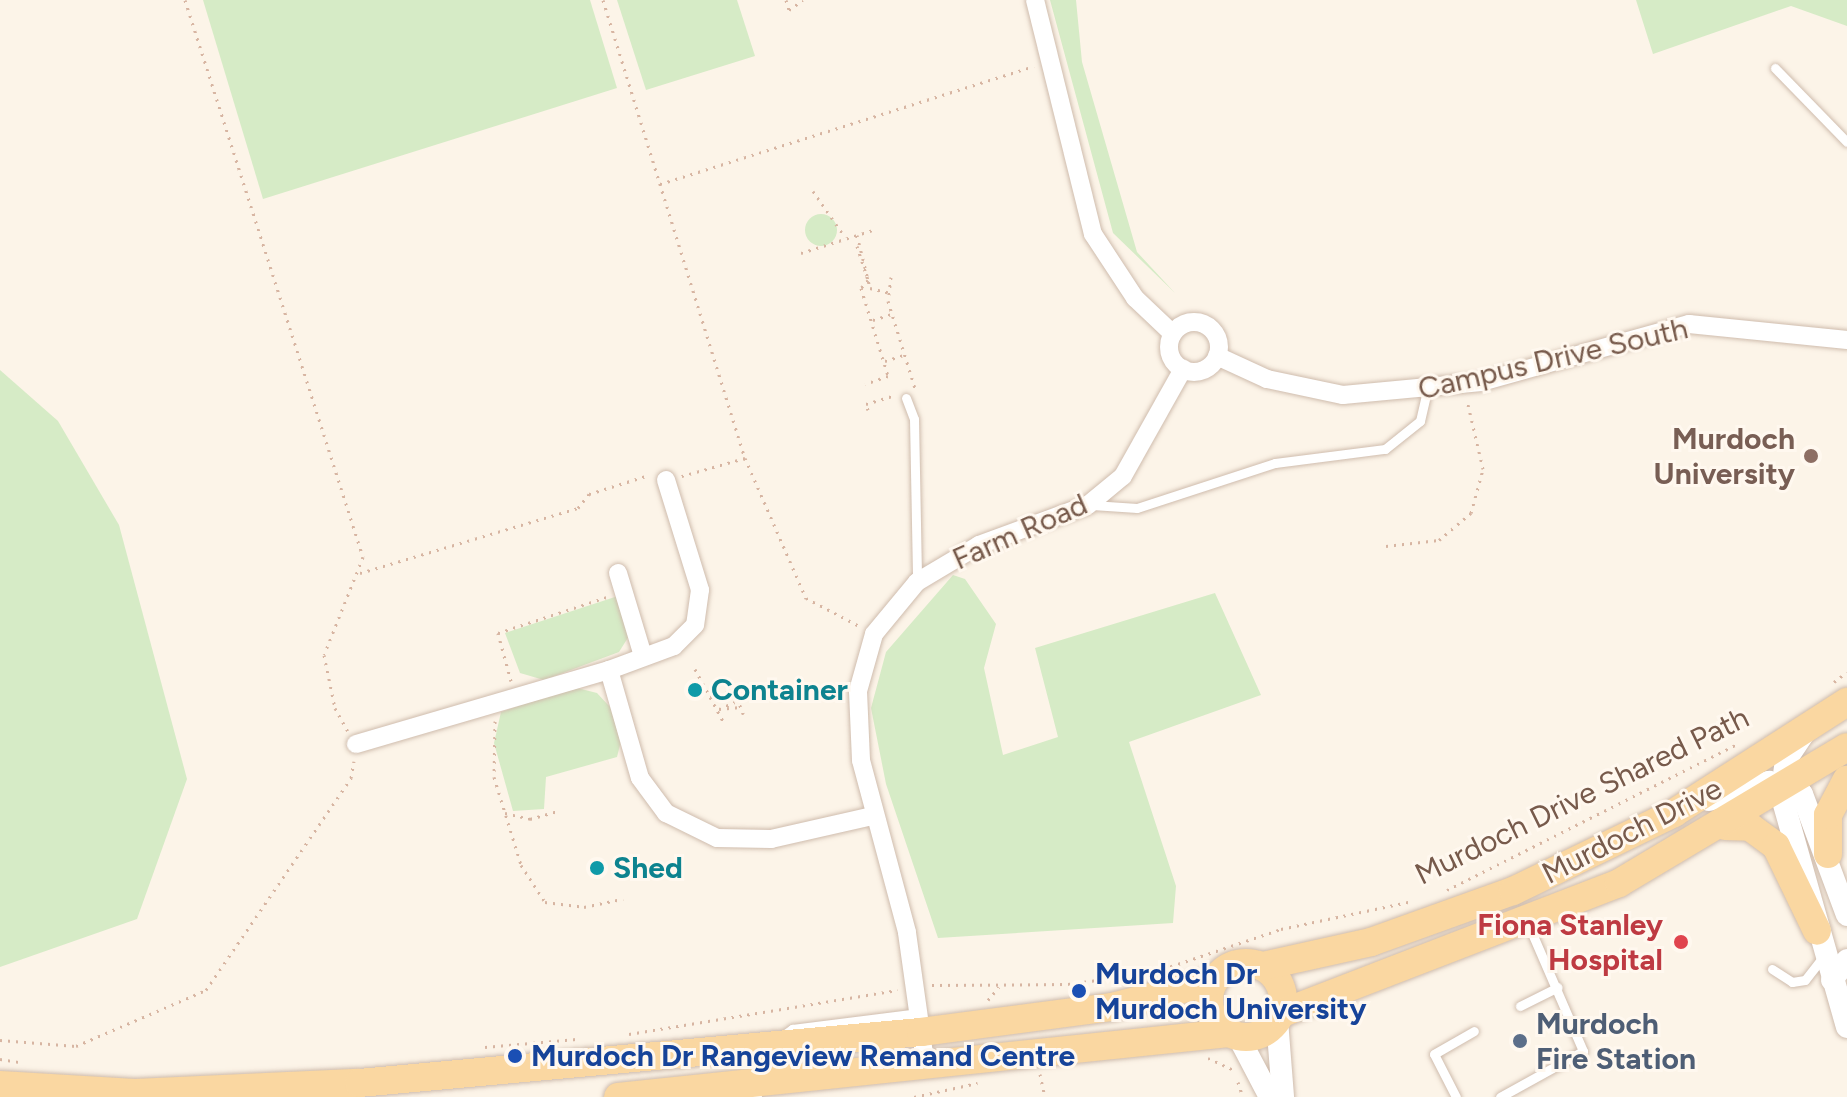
<!DOCTYPE html>
<html>
<head>
<meta charset="utf-8">
<style>
	body { margin:0 }
	#map { position:relative; width:1847px; height:1097px; overflow:hidden; background:#fcf4e8; font-family:Figtree,sans-serif }
	div>[style] { position:absolute }
	[style*='--x'] { left:calc(var(--x)*1px); top:calc(var(--y)*1px); width:calc(var(--w)*1px); rotate:calc(var(--a)*1deg) }
	.green>* { inset:0; background:#d6ebc6 }
	.round { border-radius:50% }
	.path>* { height:3px; margin-top:-1.5px; transform-origin:0; background:repeating-linear-gradient(90deg,#d7b5a2 0 2px,transparent 0 8px) }
	.roads { filter:drop-shadow(0 0 2px #cfbcad) drop-shadow(0 0 2px #cfbcad) }
	.service>* { height:9px; margin:-4.5px; padding:0 4.5px; transform-origin:4.5px; border-radius:4.5px; background:#fff }
	.minor>* { height:18px; margin:-9px; padding:0 9px; transform-origin:9px; border-radius:9px; background:#fff }
	.minor>.ring { margin:-9px; padding:0; box-sizing:content-box; background:none; border:18px solid #fff; border-radius:50% }
	.tertiary>* { height:22px; margin:-11px; padding:0 11px; transform-origin:11px; border-radius:11px; background:#fff }
	.primary>* { height:28px; margin:-14px; padding:0 14px; transform-origin:14px; border-radius:14px; background:#fad7a1 }
	.primary>.ring { margin:-14px; padding:0; box-sizing:content-box; background:none; border:28px solid #fad7a1; border-radius:50% }
	.dots>* { width:22px; height:22px; translate:-50% -50%; box-sizing:border-box; border:4px solid #fff8ef; border-radius:50% }
	span { translate:-50% -50%; white-space:nowrap; text-align:center; line-height:1.15; -webkit-text-stroke:6px #fff8ef; paint-order:stroke }
	.street-label { font-size:30px; color:#775a4b }
	.education-label { font-size:30px; color:#785e54; font-weight:700 }
	.right { translate:-100% -50%; text-align:right }
	.culture-label { font-size:30px; color:#0d838f; font-weight:700 }
	.left { translate:0 -50%; text-align:left }
	.health-label { font-size:30px; color:#be3a42; font-weight:700 }
	.transit-label { font-size:30px; color:#164399; font-weight:700 }
	.service-label { font-size:30px; color:#4e5e75; font-weight:700 }
</style>
</head>
<body>
<div id="map">
	<div class="green">
		<div style="clip-path:polygon(203px 0,590px 0,617px 88px,263px 199px)"></div>
		<div style="clip-path:polygon(617px 0,737px 0,755px 56px,646px 90px)"></div>
		<div style="clip-path:polygon(1050px 0,1076px 0,1082px 62px,1137px 252px,1175px 293px,1113px 233px)"></div>
		<div style="clip-path:polygon(1636px 0,1847px 0,1847px 26px,1791px 6px,1653px 54px)"></div>
		<div class="round" style="left:805px;top:214px;width:32px;height:32px"></div>
		<div style="clip-path:polygon(0 370px,58px 421px,119px 525px,187px 779px,137px 919px,0 967px)"></div>
		<div style="clip-path:polygon(953px 575px,965px 579px,996px 624px,984px 668px,1003px 755px,1058px 737px,1035px 648px,1215px 593px,1261px 695px,1129px 742px,1176px 886px,1173px 923px,938px 938px,886px 784px,871px 708px,886px 652px)"></div>
		<div style="clip-path:polygon(618px 596px,629px 636px,619px 652px,544px 680px,520px 673px,505px 633px)"></div>
		<div style="clip-path:polygon(573px 687px,597px 693px,610px 707px,621px 741px,617px 757px,546px 777px,544px 809px,513px 811px,494px 743px,501px 712px)"></div>
	</div>
	<div class="path">
		<div style="--x:185;--y:0;--w:585;--a:72.28"></div>
		<div style="--x:363;--y:557;--w:105;--a:111.7"></div>
		<div style="--x:324;--y:655;--w:54;--a:78.3"></div>
		<div style="--x:335;--y:708;--w:26;--a:61"></div>
		<div style="--x:603;--y:0;--w:480;--a:72.8"></div>
		<div style="--x:745;--y:458;--w:66;--a:164.1"></div>
		<div style="--x:786;--y:0;--w:10;--a:73"></div>
		<div style="--x:789;--y:10;--w:17;--a:-36"></div>
		<div style="--x:660;--y:184;--w:392;--a:-17.5"></div>
		<div style="--x:813;--y:191;--w:56;--a:55.2"></div>
		<div style="--x:857;--y:235;--w:55;--a:76.2"></div>
		<div style="--x:870;--y:288;--w:21;--a:14"></div>
		<div style="--x:857;--y:246;--w:36;--a:72"></div>
		<div style="--x:868;--y:280;--w:11;--a:131"></div>
		<div style="--x:861;--y:288;--w:92;--a:72.9"></div>
		<div style="--x:888;--y:376;--w:24;--a:161"></div>
		<div style="--x:801;--y:253;--w:76;--a:-17.7"></div>
		<div style="--x:891;--y:277;--w:24;--a:97"></div>
		<div style="--x:888;--y:301;--w:91;--a:72.8"></div>
		<div style="--x:873;--y:320;--w:20;--a:-18"></div>
		<div style="--x:885;--y:361;--w:20;--a:-18"></div>
		<div style="--x:868;--y:410;--w:6;--a:-108"></div>
		<div style="--x:866;--y:404;--w:30;--a:-17"></div>
		<div style="--x:745;--y:458;--w:153;--a:66.5"></div>
		<div style="--x:806;--y:598;--w:62;--a:27.8"></div>
		<div style="--x:1386;--y:546;--w:53;--a:-6.5"></div>
		<div style="--x:1439;--y:540;--w:42;--a:-40.2"></div>
		<div style="--x:1471;--y:513;--w:46;--a:-74.7"></div>
		<div style="--x:1483;--y:469;--w:71;--a:-103.1"></div>
		<div style="--x:360;--y:573;--w:227;--a:-16.6"></div>
		<div style="--x:578;--y:508;--w:18;--a:-52"></div>
		<div style="--x:589;--y:494;--w:63;--a:-17.6"></div>
		<div style="--x:695;--y:669;--w:59;--a:61.7"></div>
		<div style="--x:511;--y:681;--w:50;--a:-105.2"></div>
		<div style="--x:498;--y:633;--w:115;--a:-18.3"></div>
		<div style="--x:1834;--y:682;--w:16;--a:-38"></div>
		<div style="--x:757;--y:695;--w:20;--a:-33"></div>
		<div style="--x:710;--y:697;--w:25;--a:-16"></div>
		<div style="--x:734;--y:690;--w:26;--a:69"></div>
		<div style="--x:739;--y:698;--w:103;--a:-2.8"></div>
		<div style="--x:719;--y:709;--w:22;--a:-5"></div>
		<div style="--x:719;--y:709;--w:17;--a:-24"></div>
		<div style="--x:495;--y:721;--w:56;--a:91"></div>
		<div style="--x:494;--y:777;--w:92;--a:72.9"></div>
		<div style="--x:521;--y:865;--w:44;--a:57"></div>
		<div style="--x:545;--y:902;--w:39;--a:7"></div>
		<div style="--x:584;--y:907;--w:40;--a:-12"></div>
		<div style="--x:505;--y:813;--w:26;--a:13"></div>
		<div style="--x:530;--y:819;--w:29;--a:-16"></div>
		<div style="--x:1447;--y:890;--w:325;--a:-26.7"></div>
		<div style="--x:1163;--y:969;--w:125;--a:-18.7"></div>
		<div style="--x:1281;--y:929;--w:135;--a:-12"></div>
		<div style="--x:932;--y:985;--w:136;--a:-0.4"></div>
		<div style="--x:1068;--y:984;--w:81;--a:-7.8"></div>
		<div style="--x:988;--y:1000;--w:17;--a:-50"></div>
		<div style="--x:629;--y:1034;--w:272;--a:-9.3"></div>
		<div style="--x:0;--y:1040;--w:76;--a:4.5"></div>
		<div style="--x:76;--y:1046;--w:142;--a:-23.3"></div>
		<div style="--x:206;--y:990;--w:257;--a:-55.6"></div>
		<div style="--x:351;--y:778;--w:17;--a:-80"></div>
		<div style="--x:485;--y:1047;--w:92;--a:-5"></div>
		<div style="--x:1208;--y:1058;--w:29;--a:25"></div>
		<div style="--x:0;--y:1059;--w:20;--a:9"></div>
		<div style="--x:1040;--y:1074;--w:24;--a:78"></div>
		<div style="--x:1238;--y:1082;--w:16;--a:72"></div>
		<div style="--x:914;--y:1097;--w:65;--a:-12.5"></div>
	</div>
	<div class="roads">
		<div class="service">
			<div style="--x:1775;--y:68;--w:103;--a:45.8"></div>
			<div style="--x:906;--y:398;--w:22;--a:69"></div>
			<div style="--x:914;--y:419;--w:163;--a:88.9"></div>
			<div style="--x:1092;--y:505;--w:45;--a:3.8"></div>
			<div style="--x:1137;--y:508;--w:145;--a:-18.1"></div>
			<div style="--x:1275;--y:463;--w:111;--a:-7.3"></div>
			<div style="--x:1385;--y:449;--w:45;--a:-38.7"></div>
			<div style="--x:1420;--y:421;--w:31;--a:-77"></div>
			<div style="--x:1772;--y:969;--w:24;--a:33"></div>
			<div style="--x:1792;--y:982;--w:13;--a:-9"></div>
			<div style="--x:1805;--y:980;--w:31;--a:-52"></div>
			<div style="--x:1520;--y:1006;--w:42;--a:-26.6"></div>
			<div style="--x:781;--y:1037;--w:14;--a:-36"></div>
			<div style="--x:792;--y:1029;--w:128;--a:-7.2"></div>
			<div style="--x:752;--y:1052;--w:45;--a:83.7"></div>
			<div style="--x:1456;--y:1097;--w:48;--a:-117.1"></div>
			<div style="--x:1434;--y:1054;--w:46;--a:-29.9"></div>
			<div style="--x:1500;--y:1097;--w:95;--a:-29"></div>
			<div style="--x:1583;--y:1051;--w:138;--a:-113.4"></div>
		</div>
		<div class="minor">
			<div style="--x:1035;--y:0;--w:241;--a:76.1"></div>
			<div style="--x:1093;--y:234;--w:77;--a:56.7"></div>
			<div style="--x:1135;--y:298;--w:52;--a:43.5"></div>
			<div class="ring" style="left:1169px;top:322px;width:32px;height:32px"></div>
			<div style="--x:1217;--y:356;--w:55;--a:24.7"></div>
			<div style="--x:1267;--y:379;--w:78;--a:11.9"></div>
			<div style="--x:1343;--y:395;--w:139;--a:-5.4"></div>
			<div style="--x:1481;--y:382;--w:216;--a:-15.6"></div>
			<div style="--x:1689;--y:324;--w:159;--a:5.8"></div>
			<div style="--x:666;--y:480;--w:115;--a:72.8"></div>
			<div style="--x:700;--y:590;--w:35;--a:98"></div>
			<div style="--x:695;--y:625;--w:30;--a:135"></div>
			<div style="--x:674;--y:646;--w:69;--a:159.7"></div>
			<div style="--x:609;--y:670;--w:112;--a:74"></div>
			<div style="--x:640;--y:778;--w:44;--a:53.4"></div>
			<div style="--x:666;--y:813;--w:57;--a:26.1"></div>
			<div style="--x:717;--y:838;--w:54;--a:1.1"></div>
			<div style="--x:771;--y:839;--w:104;--a:-12.8"></div>
			<div style="--x:618;--y:573;--w:87;--a:73.2"></div>
			<div style="--x:356;--y:744;--w:264;--a:-16.3"></div>
			<div style="--x:926;--y:1068;--w:137;--a:-98"></div>
			<div style="--x:907;--y:932;--w:178;--a:-105"></div>
			<div style="--x:861;--y:760;--w:69;--a:-92.5"></div>
			<div style="--x:858;--y:691;--w:59;--a:-74.3"></div>
			<div style="--x:874;--y:634;--w:67;--a:-50.4"></div>
			<div style="--x:917;--y:582;--w:72;--a:-30.8"></div>
			<div style="--x:979;--y:545;--w:116;--a:-20.2"></div>
			<div style="--x:1088;--y:505;--w:45;--a:-39.6"></div>
			<div style="--x:1123;--y:476;--w:123;--a:-60.7"></div>
		</div>
		<div class="tertiary">
			<div style="--x:1804;--y:733;--w:32;--a:124"></div>
			<div style="--x:1786;--y:760;--w:34;--a:98"></div>
			<div style="--x:1781;--y:794;--w:242;--a:74.2"></div>
			<div style="--x:1709;--y:800;--w:63;--a:-16.7"></div>
			<div style="--x:1769;--y:782;--w:35;--a:20"></div>
			<div style="--x:1802;--y:794;--w:129;--a:69.6"></div>
			<div style="--x:1832;--y:980;--w:25;--a:-53"></div>
			<div style="--x:1277;--y:1020;--w:77;--a:85.5"></div>
			<div style="--x:1238;--y:1036;--w:69;--a:62.3"></div>
		</div>
		<div class="primary">
			<div style="--x:1725;--y:826;--w:25;--a:2"></div>
			<div style="--x:1750;--y:827;--w:32;--a:36"></div>
			<div style="--x:1776;--y:846;--w:94;--a:64.2"></div>
			<div style="--x:1828;--y:854;--w:39;--a:-90"></div>
			<div style="--x:1828;--y:815;--w:40;--a:-62"></div>
			<div class="ring" style="left:1209px;top:963px;width:46px;height:46px"></div>
			<div style="--x:1263;--y:966;--w:111;--a:-12.5"></div>
			<div style="--x:1371;--y:942;--w:151;--a:-19.8"></div>
			<div style="--x:1513;--y:891;--w:179;--a:-25.8"></div>
			<div style="--x:1674;--y:813;--w:206;--a:-32.7"></div>
			<div style="--x:1280;--y:1014;--w:363;--a:-21.1"></div>
			<div style="--x:1619;--y:883;--w:265;--a:-30.8"></div>
			<div style="--x:0;--y:1085;--w:135;--a:3.4"></div>
			<div style="--x:135;--y:1093;--w:224;--a:-2.6"></div>
			<div style="--x:359;--y:1083;--w:564;--a:-5.19"></div>
			<div style="--x:921;--y:1032;--w:193;--a:-7.5"></div>
			<div style="--x:1112;--y:1007;--w:105;--a:-14.3"></div>
			<div style="--x:618;--y:1097;--w:614;--a:-5.98"></div>
		</div>
	</div>
	<div class="dots">
		<div style="left:1811px;top:456px;background:#8d6e63"></div>
		<div style="left:695px;top:690px;background:#0f9aa8"></div>
		<div style="left:597px;top:868px;background:#0f9aa8"></div>
		<div style="left:1681px;top:942px;background:#e0444e"></div>
		<div style="left:1079px;top:991px;background:#1a4fb4"></div>
		<div style="left:1520px;top:1041px;background:#5c6f8a"></div>
		<div style="left:515px;top:1056px;background:#1a4fb4"></div>
	</div>
	<div class="street-label">
		<span style="left:1553px;top:359px;rotate:-13deg">Campus Drive South</span>
		<span style="left:1020px;top:532px;rotate:-24deg">Farm Road</span>
		<span style="left:1582px;top:796px;rotate:-26deg">Murdoch Drive Shared Path</span>
		<span style="left:1632px;top:831px;rotate:-27deg">Murdoch Drive</span>
	</div>
	<div class="education-label">
		<span class="right" style="left:1795px;top:456px">Murdoch<br>University</span>
	</div>
	<div class="culture-label">
		<span class="left" style="left:711px;top:690px">Container</span>
		<span class="left" style="left:613px;top:868px">Shed</span>
	</div>
	<div class="health-label">
		<span class="right" style="left:1663px;top:942px">Fiona Stanley<br>Hospital</span>
	</div>
	<div class="transit-label">
		<span class="left" style="left:1095px;top:991px">Murdoch Dr<br>Murdoch University</span>
		<span class="left" style="left:531px;top:1056px">Murdoch Dr Rangeview Remand Centre</span>
	</div>
	<div class="service-label">
		<span class="left" style="left:1536px;top:1041px">Murdoch<br>Fire Station</span>
	</div>
</div>
</body>
</html>
